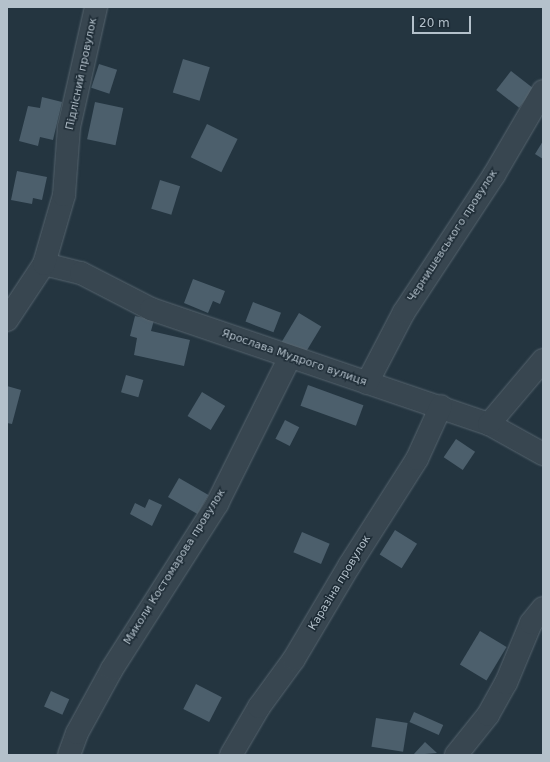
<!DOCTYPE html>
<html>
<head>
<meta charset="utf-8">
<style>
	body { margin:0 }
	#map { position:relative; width:550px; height:762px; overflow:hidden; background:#243540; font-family:"DejaVu Sans",sans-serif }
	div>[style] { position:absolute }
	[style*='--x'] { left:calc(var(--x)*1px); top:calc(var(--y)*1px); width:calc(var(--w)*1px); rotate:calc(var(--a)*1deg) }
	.building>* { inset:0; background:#4c5f6c; transform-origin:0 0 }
	.roads { filter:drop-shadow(0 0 1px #56646e) drop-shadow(0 0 1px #56646e) }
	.minor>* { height:22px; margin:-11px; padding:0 11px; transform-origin:11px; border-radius:11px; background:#384650 }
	span { translate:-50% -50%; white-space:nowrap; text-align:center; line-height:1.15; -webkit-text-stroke:3px #1d2b35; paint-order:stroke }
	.street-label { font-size:11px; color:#b4c1cb }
	.frame { position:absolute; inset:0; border:8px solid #b4c1cb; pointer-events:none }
	.scale { position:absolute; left:412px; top:16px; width:59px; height:18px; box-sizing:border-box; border:2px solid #b4c1cb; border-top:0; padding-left:5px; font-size:12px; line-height:14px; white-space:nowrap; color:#b4c1cb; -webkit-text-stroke:3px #1d2b35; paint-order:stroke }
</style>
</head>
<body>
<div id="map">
	<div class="building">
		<div style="left:183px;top:59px;width:28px;height:35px;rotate:17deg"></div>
		<div style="left:99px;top:64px;width:19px;height:25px;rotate:18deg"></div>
		<div style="left:511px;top:71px;width:29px;height:24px;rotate:38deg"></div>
		<div style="clip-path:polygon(42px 97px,62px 102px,53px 140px,40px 137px,38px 146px,19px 141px,28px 106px,40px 108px)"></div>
		<div style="left:95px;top:102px;width:29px;height:38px;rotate:12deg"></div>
		<div style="left:207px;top:124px;width:34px;height:37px;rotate:26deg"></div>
		<div style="clip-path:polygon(543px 141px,543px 159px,535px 154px)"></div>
		<div style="clip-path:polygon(17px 171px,47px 177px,42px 200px,33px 198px,32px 204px,11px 200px)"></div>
		<div style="left:160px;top:180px;width:21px;height:30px;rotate:17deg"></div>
		<div style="clip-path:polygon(193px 279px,225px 291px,220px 304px,213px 301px,208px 313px,184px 303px)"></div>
		<div style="left:253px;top:302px;width:30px;height:21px;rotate:21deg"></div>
		<div style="left:299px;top:313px;width:26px;height:34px;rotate:31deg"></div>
		<div style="clip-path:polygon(135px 316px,154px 320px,151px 331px,190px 340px,184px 366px,134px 355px,137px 338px,130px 336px)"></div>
		<div style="left:126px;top:375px;width:18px;height:18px;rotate:16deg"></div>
		<div style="left:308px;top:385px;width:59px;height:22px;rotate:20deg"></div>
		<div style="clip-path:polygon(7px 386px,21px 390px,12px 424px,7px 423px)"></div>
		<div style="left:202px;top:392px;width:27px;height:28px;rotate:31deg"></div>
		<div style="left:285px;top:420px;width:16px;height:21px;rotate:27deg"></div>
		<div style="left:456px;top:439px;width:23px;height:22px;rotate:34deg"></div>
		<div style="left:179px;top:478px;width:34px;height:22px;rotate:30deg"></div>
		<div style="clip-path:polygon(149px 499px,162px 505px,152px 526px,130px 514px,135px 503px,145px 508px)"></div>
		<div style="left:395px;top:530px;width:26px;height:29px;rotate:32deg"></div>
		<div style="left:302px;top:532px;width:30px;height:22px;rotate:23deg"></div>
		<div style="left:480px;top:631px;width:31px;height:39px;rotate:31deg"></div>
		<div style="left:196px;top:684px;width:29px;height:28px;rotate:27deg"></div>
		<div style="left:51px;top:691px;width:20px;height:17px;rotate:24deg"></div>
		<div style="left:414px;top:712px;width:32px;height:11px;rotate:24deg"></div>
		<div style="left:376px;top:718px;width:32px;height:29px;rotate:9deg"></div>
		<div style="clip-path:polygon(425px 742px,437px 753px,413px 755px)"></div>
	</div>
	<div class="roads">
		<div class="minor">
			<div style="--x:44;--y:264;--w:38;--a:14"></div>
			<div style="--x:81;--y:273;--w:79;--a:27.2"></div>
			<div style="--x:151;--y:309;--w:357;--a:18.8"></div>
			<div style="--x:489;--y:424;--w:62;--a:29.1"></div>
			<div style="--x:7;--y:320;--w:67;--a:-56.5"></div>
			<div style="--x:44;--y:264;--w:72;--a:-73.8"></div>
			<div style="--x:64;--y:195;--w:68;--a:-85.8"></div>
			<div style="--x:69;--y:127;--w:123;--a:-77.3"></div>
			<div style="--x:367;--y:383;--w:80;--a:-62.5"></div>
			<div style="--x:404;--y:312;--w:164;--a:-56.7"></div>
			<div style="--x:494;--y:175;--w:97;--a:-59.7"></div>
			<div style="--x:489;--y:424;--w:84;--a:-49.8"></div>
			<div style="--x:69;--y:755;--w:23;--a:-70"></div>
			<div style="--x:77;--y:733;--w:73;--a:-61.3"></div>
			<div style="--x:112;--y:669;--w:196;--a:-57.5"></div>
			<div style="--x:217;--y:504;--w:164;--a:-63.6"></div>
			<div style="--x:231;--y:755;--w:56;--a:-59.7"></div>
			<div style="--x:259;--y:707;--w:59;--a:-53.9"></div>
			<div style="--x:294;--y:659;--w:108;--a:-59.4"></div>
			<div style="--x:349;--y:566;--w:127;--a:-57.6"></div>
			<div style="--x:417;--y:459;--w:58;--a:-65.6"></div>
			<div style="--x:456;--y:755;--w:51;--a:-51.3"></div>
			<div style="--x:488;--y:715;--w:37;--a:-61"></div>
			<div style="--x:506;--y:683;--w:65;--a:-67.4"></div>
			<div style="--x:531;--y:623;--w:19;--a:-51"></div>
		</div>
	</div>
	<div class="street-label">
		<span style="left:82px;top:74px;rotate:-78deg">Підлісний провулок</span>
		<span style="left:453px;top:236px;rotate:-57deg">Чернишевського провулок</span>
		<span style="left:294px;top:358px;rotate:19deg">Ярослава Мудрого вулиця</span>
		<span style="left:175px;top:567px;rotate:-58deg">Миколи Костомарова провулок</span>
		<span style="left:340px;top:583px;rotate:-59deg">Каразіна провулок</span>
	</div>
	<div class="frame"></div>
	<div class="scale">20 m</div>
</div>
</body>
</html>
